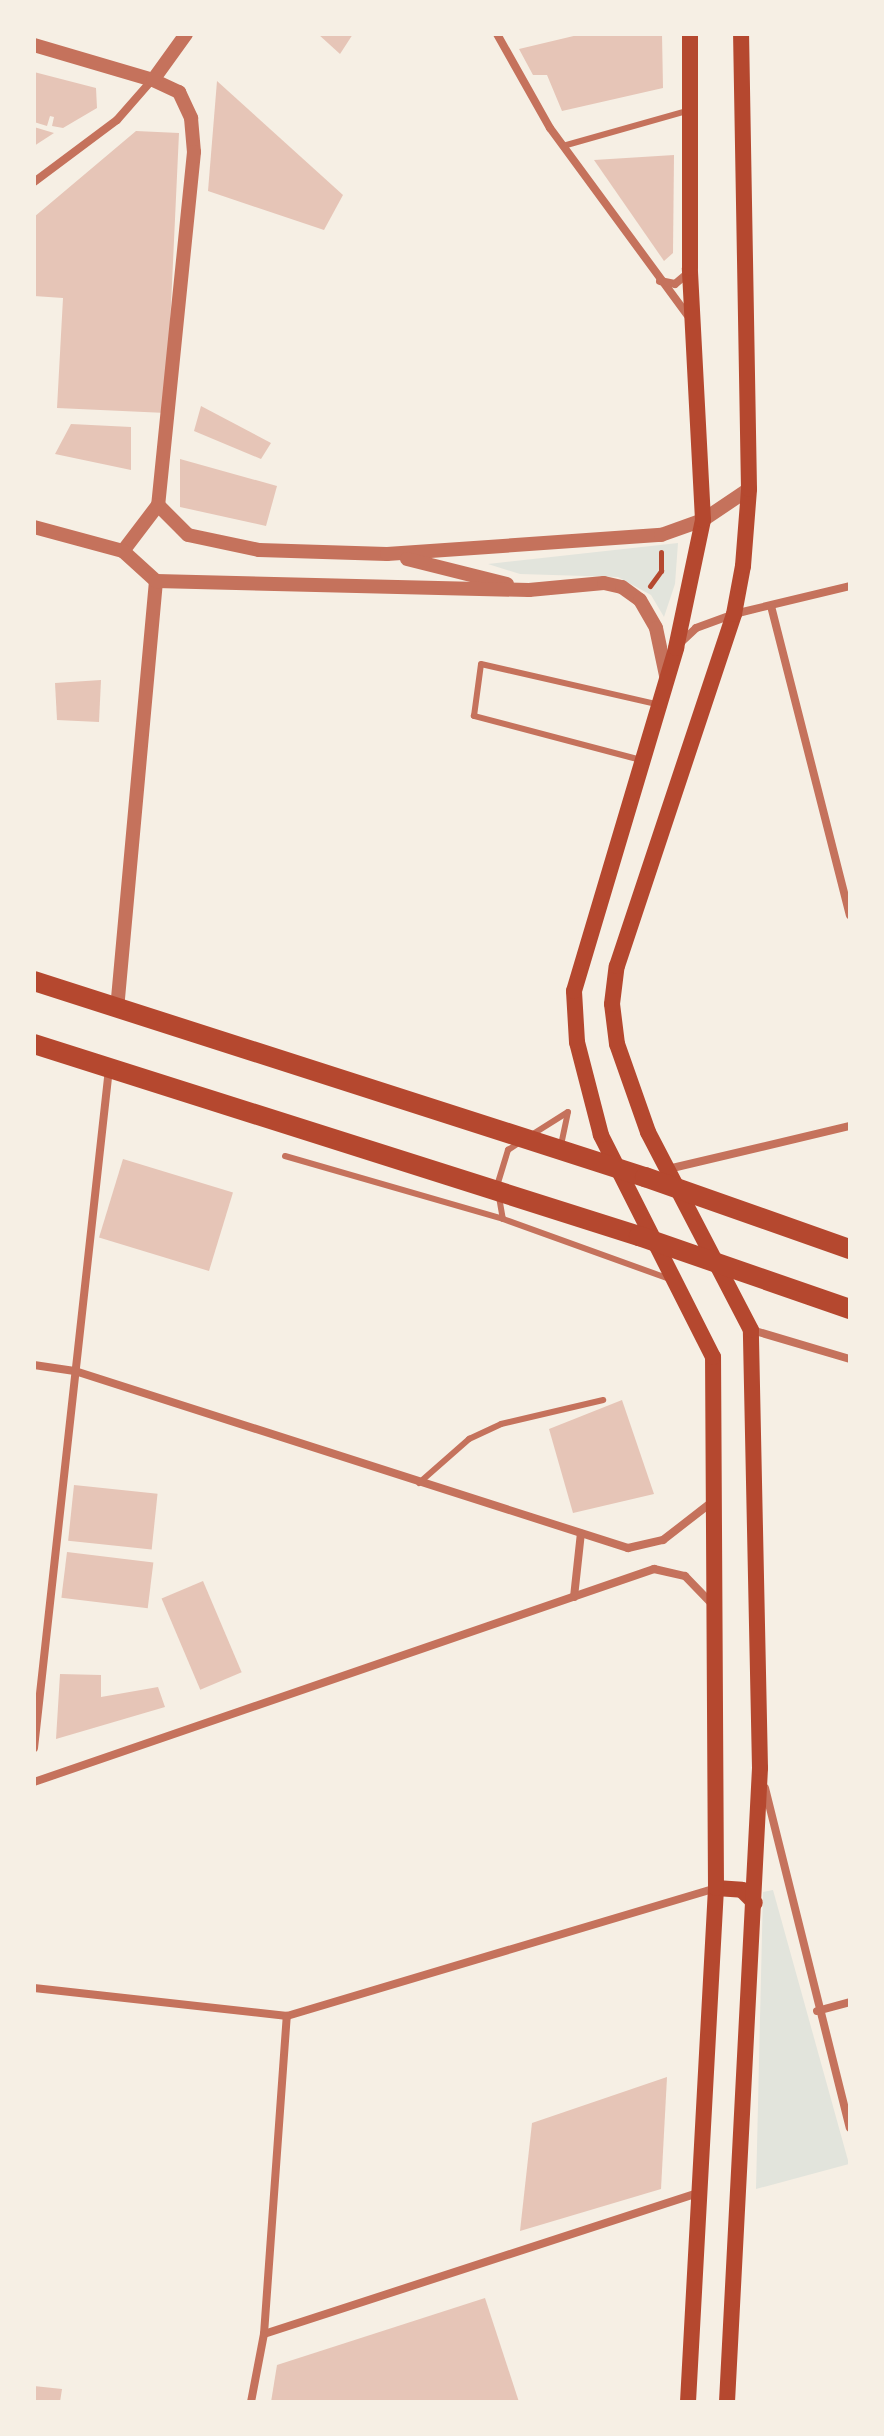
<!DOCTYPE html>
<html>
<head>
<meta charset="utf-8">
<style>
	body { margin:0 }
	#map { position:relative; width:884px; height:2436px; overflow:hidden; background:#f6efe4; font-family:"Space Grotesk",sans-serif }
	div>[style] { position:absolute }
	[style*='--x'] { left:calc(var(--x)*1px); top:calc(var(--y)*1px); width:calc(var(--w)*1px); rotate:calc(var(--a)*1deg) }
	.green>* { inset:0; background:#e2e4dc }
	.building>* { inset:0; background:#e6c5b7; transform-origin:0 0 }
	.path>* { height:5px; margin:-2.5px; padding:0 2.5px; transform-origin:2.5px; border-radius:2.5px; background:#b5482f }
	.service>* { height:6px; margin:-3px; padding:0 3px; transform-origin:3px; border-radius:3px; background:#c5725c }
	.minor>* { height:8px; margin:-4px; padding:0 4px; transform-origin:4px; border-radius:4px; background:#c5725c }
	.tertiary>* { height:14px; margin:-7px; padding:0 7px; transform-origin:7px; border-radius:7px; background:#c5725c }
	.secondary>* { height:16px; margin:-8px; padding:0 8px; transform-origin:8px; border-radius:8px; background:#b5482f }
	.primary>* { height:20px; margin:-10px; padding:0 10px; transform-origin:10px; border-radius:10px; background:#b5482f }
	span { translate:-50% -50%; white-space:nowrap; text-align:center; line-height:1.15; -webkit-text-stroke:8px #f6efe4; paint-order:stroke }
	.frame { position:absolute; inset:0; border:36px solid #f6efe4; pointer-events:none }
</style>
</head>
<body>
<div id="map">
	<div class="green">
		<div style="clip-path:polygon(678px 543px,675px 584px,664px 617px,651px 595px,618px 577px,520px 574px,488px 564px)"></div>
		<div style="clip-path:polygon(773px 1890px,849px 2164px,756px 2189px,763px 1892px)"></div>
	</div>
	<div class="building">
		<div style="clip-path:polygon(318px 34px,353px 34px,340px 54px)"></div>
		<div style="clip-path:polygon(582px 34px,662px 34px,663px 88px,562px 111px,547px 75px,533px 75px,519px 49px)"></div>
		<div style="clip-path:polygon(34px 72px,96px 88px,97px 108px,63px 128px,52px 126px,54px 117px,50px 116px,47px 126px,34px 122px)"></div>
		<div style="clip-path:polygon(217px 81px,343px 195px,324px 230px,208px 191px)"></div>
		<div style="clip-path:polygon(34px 127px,54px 133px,34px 146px)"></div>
		<div style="clip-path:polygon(136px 131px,179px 133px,166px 413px,57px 408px,63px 298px,34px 296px,34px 217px)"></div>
		<div style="clip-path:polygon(674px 155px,673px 253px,664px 261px,594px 160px)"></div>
		<div style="clip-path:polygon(201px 406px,271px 443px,261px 459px,194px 431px)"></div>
		<div style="clip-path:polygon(71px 424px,131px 427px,131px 470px,55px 454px)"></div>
		<div style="clip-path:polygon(180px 459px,277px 486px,266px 526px,180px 507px)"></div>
		<div style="clip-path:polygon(101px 680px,99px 722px,57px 720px,55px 683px)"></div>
		<div style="left:123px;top:1159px;width:115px;height:82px;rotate:17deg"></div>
		<div style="clip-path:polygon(622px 1400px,654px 1494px,573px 1513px,549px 1429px)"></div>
		<div style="left:74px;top:1485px;width:84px;height:56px;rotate:6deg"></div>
		<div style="left:67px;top:1552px;width:87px;height:46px;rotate:7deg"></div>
		<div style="left:203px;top:1581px;width:99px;height:45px;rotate:67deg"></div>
		<div style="clip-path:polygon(60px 1674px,101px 1675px,101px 1697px,158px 1687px,165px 1707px,56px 1739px)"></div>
		<div style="clip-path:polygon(667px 2077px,661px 2189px,520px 2231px,532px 2123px)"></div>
		<div style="clip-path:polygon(485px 2298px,519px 2402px,271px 2402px,277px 2365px)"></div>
		<div style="clip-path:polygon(34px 2386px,62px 2389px,60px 2402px,34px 2402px)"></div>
	</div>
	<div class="path">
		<div style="--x:650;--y:586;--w:19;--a:-54"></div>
		<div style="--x:661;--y:571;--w:19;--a:-90"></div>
	</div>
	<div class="service">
		<div style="--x:563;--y:146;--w:129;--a:-15.8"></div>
		<div style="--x:641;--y:760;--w:173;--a:-165.2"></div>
		<div style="--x:474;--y:716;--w:52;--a:-82.3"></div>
		<div style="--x:481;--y:664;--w:180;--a:12.9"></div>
		<div style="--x:533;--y:1134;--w:41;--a:-32.2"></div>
		<div style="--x:568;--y:1112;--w:34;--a:102"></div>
		<div style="--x:285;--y:1156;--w:227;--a:16.1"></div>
		<div style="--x:503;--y:1219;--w:177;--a:19.8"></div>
		<div style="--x:497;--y:1186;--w:38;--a:-73"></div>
		<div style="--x:508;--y:1150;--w:14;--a:-34"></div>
		<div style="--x:499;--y:1197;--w:22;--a:80"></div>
		<div style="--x:419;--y:1483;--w:67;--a:-41.3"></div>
		<div style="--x:469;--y:1439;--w:35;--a:-25"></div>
		<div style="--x:501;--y:1424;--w:105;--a:-13.2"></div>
	</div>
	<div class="minor">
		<div style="--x:497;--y:34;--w:108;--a:60.6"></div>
		<div style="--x:550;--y:128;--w:235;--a:53.7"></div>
		<div style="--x:34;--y:182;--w:104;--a:-36.8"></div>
		<div style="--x:117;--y:120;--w:53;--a:-48.8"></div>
		<div style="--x:660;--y:281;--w:15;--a:11"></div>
		<div style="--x:675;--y:284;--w:17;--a:-40"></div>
		<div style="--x:771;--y:606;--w:319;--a:75.7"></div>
		<div style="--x:679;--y:644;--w:23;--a:-43"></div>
		<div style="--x:696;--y:628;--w:40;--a:-20.2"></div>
		<div style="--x:734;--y:614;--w:119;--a:-13.6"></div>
		<div style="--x:668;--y:1169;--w:187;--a:-13.3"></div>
		<div style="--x:752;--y:1330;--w:102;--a:16.5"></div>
		<div style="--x:34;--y:1365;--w:41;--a:8.3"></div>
		<div style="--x:75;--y:1371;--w:581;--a:17.75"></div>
		<div style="--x:628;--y:1548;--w:36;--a:-13"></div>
		<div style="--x:663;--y:1540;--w:62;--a:-37.8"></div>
		<div style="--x:574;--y:1597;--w:64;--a:-83.8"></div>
		<div style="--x:34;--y:1748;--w:683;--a:-83.7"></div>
		<div style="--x:34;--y:1782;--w:656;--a:-18.96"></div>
		<div style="--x:654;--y:1569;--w:32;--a:13"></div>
		<div style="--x:685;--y:1576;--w:40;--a:46"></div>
		<div style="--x:765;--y:1788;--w:350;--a:76"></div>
		<div style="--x:34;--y:1988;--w:255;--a:6.3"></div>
		<div style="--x:287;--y:2016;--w:448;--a:-16.6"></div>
		<div style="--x:817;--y:2011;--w:34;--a:-15"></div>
		<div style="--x:264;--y:2334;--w:459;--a:-18"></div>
		<div style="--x:251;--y:2402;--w:69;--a:-79.2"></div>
		<div style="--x:264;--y:2334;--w:319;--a:-85.9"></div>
	</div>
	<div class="tertiary">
		<div style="--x:34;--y:45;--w:124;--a:16.4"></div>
		<div style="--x:153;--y:80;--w:29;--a:25"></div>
		<div style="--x:179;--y:92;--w:29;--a:65"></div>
		<div style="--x:191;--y:118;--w:34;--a:85"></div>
		<div style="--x:194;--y:152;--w:355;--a:95.8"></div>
		<div style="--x:158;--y:505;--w:58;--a:127.3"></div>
		<div style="--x:153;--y:80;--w:57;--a:-54.3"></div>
		<div style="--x:158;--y:505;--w:42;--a:45"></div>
		<div style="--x:188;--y:535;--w:73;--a:11.9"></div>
		<div style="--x:259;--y:550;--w:128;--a:1.8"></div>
		<div style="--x:387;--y:554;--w:275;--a:-4"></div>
		<div style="--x:661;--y:535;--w:45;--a:-19.7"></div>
		<div style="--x:703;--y:520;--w:55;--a:-34"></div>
		<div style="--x:34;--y:527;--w:92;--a:15.1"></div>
		<div style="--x:123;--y:551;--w:45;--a:42.3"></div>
		<div style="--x:156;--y:581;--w:429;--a:95.2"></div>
		<div style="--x:407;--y:559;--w:103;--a:14"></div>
		<div style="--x:156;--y:581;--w:373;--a:1.4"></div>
		<div style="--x:529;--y:590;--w:75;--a:-5.3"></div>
		<div style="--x:604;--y:583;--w:18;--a:13"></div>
		<div style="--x:622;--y:587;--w:22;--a:36"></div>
		<div style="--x:640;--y:600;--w:32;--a:60"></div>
		<div style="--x:656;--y:628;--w:53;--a:78.1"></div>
	</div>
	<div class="secondary">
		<div style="--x:716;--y:1888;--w:26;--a:4"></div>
		<div style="--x:742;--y:1890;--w:18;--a:45"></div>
		<div style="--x:688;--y:2402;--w:515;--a:-86.88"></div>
		<div style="--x:716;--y:1888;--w:531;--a:-90.32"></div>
		<div style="--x:713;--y:1357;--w:249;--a:-116.8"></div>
		<div style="--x:601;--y:1135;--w:96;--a:-104.5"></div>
		<div style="--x:577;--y:1042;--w:51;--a:-93.4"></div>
		<div style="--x:574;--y:991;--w:358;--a:-73.4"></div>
		<div style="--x:676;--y:648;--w:131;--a:-78.1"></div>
		<div style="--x:703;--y:520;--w:252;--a:-93"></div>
		<div style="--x:690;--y:268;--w:234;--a:-90"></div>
		<div style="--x:727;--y:2402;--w:635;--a:-87.02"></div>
		<div style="--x:760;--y:1768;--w:438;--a:-91.2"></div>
		<div style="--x:751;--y:1330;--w:223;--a:-117.5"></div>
		<div style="--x:648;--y:1132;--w:93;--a:-109.4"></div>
		<div style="--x:617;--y:1044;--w:40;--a:-97.1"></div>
		<div style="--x:612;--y:1004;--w:38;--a:-83"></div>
		<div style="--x:617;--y:966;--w:371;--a:-71.6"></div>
		<div style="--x:734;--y:614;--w:49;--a:-79.4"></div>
		<div style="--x:743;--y:566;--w:77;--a:-85.5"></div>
		<div style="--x:749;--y:489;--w:455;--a:-91"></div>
	</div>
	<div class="primary">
		<div style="--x:34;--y:981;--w:642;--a:17.79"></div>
		<div style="--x:645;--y:1177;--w:217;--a:19.4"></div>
		<div style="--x:34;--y:1044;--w:635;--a:17.61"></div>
		<div style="--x:639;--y:1236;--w:223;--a:19.1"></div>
	</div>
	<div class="frame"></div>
</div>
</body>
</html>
